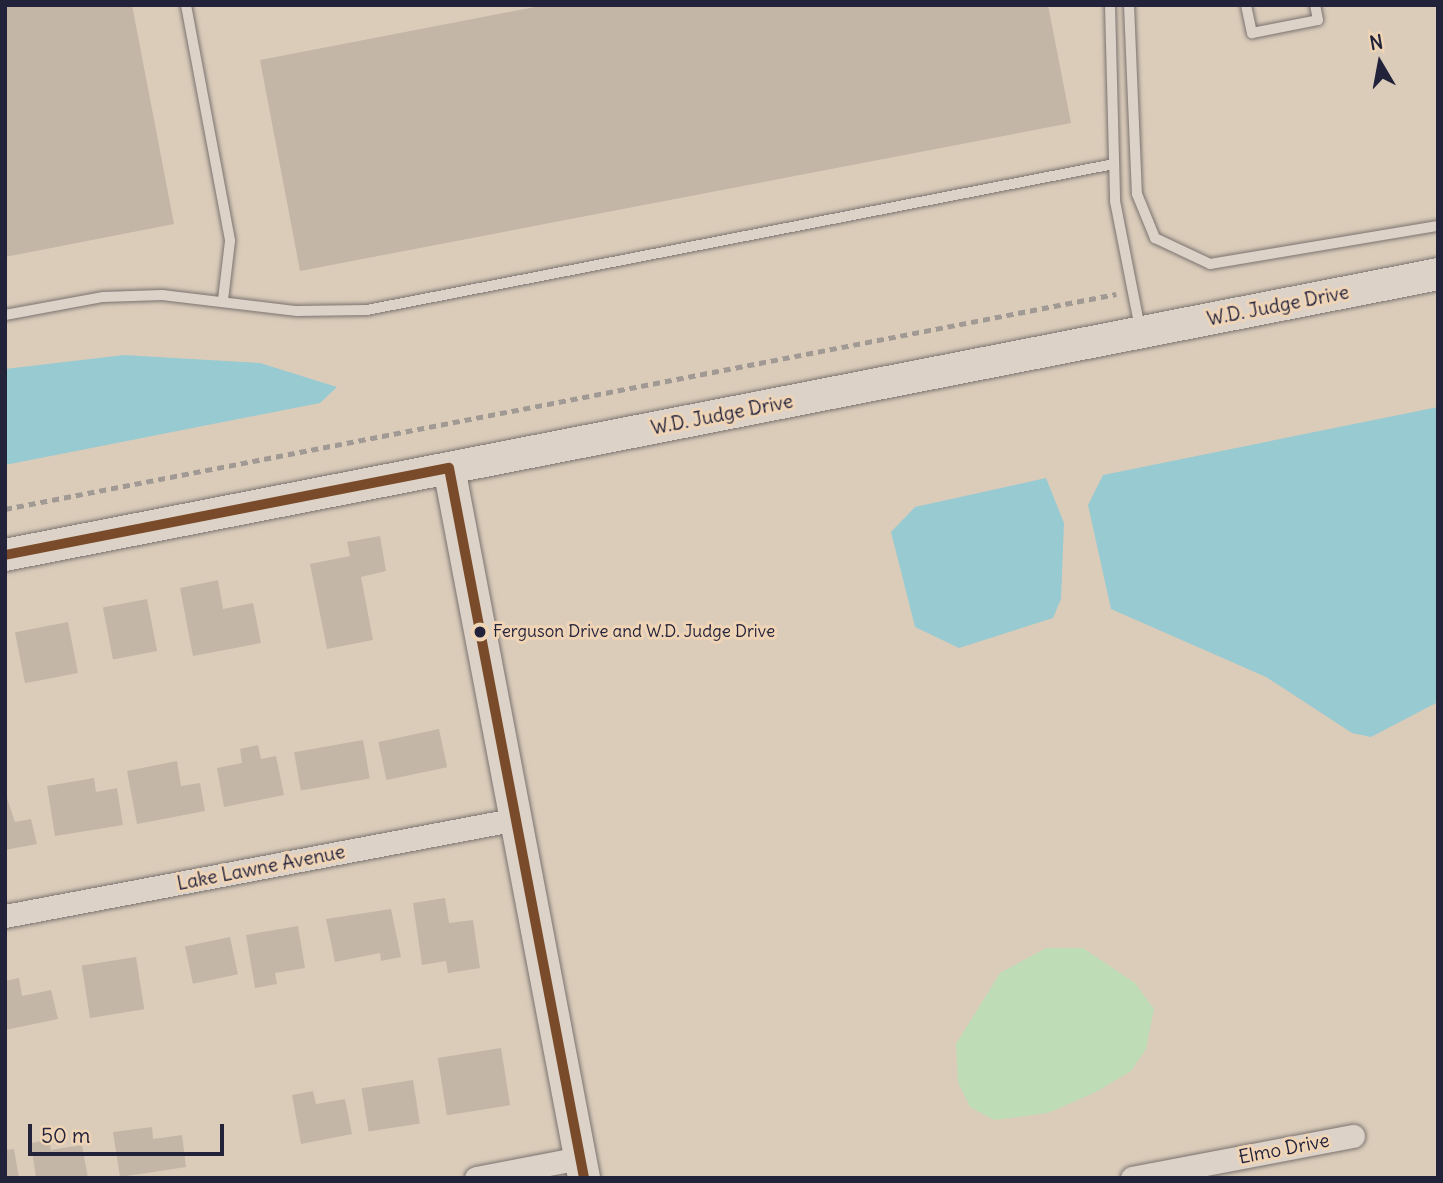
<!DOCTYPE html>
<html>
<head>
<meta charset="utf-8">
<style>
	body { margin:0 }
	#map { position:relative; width:1443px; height:1183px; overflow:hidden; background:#dbccba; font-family:Delius,sans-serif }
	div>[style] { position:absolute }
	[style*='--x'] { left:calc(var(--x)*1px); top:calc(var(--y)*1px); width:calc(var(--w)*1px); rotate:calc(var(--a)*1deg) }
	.green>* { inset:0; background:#bedcb6 }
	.water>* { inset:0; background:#98cad1 }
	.building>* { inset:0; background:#c3b6a6; transform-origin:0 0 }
	.path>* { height:4.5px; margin-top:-2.25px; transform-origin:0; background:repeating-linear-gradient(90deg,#a09994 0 7px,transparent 0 12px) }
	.roads { filter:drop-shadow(0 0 2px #7a7370) drop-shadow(0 0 2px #7a7370) }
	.lane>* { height:10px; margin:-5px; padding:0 5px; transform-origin:5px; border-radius:5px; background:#dcd2c7 }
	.street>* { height:23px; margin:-11.5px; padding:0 11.5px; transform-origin:11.5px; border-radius:11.5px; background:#dcd2c7 }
	.secondary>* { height:32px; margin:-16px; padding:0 16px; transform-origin:16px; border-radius:16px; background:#dcd2c7 }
	.bus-1>* { height:10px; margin:-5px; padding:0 5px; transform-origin:5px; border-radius:5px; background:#7a4b2a }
	.dots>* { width:19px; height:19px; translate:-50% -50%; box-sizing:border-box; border:4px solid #efd4b6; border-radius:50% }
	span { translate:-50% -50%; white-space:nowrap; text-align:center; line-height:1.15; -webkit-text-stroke:6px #efd4b6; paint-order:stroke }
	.bus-label { font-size:17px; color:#22223b }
	.left { translate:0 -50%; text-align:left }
	.street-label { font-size:19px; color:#22223b }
	.frame { position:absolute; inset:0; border:7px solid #22223b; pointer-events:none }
	.north { position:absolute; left:1345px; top:28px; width:70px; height:70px; -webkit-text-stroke:5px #efd4b6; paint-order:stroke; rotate:350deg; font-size:19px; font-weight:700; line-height:28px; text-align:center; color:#22223b }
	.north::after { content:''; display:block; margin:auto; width:24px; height:32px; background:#22223b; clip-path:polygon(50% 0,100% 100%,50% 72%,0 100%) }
	.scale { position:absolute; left:28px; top:1124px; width:196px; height:32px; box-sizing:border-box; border:4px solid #22223b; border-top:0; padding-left:9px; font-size:21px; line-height:24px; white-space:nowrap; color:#22223b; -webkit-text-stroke:5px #efd4b6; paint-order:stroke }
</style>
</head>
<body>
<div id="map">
	<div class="green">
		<div style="clip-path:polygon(1046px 948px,1083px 948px,1135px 983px,1154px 1009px,1146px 1049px,1131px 1071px,1096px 1092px,1048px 1113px,994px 1120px,970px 1107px,958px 1082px,956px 1044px,1000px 973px)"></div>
	</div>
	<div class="water">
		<div style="clip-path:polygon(124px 355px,260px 363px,337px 387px,320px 403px,5px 465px,5px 369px)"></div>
		<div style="clip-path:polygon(1438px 407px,1438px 702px,1371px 737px,1352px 733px,1266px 677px,1111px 609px,1088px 505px,1103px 475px)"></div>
		<div style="clip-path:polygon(1046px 478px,1064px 523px,1061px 599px,1053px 618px,959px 648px,915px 627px,891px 532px,915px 507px)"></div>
	</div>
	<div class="building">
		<div style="clip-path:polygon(5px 5px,132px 5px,174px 224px,5px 257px)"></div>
		<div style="clip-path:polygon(545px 5px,1048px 5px,1071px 123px,300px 271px,260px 60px)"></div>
		<div style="clip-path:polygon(380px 536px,386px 571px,361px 577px,373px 640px,327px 649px,310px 564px,350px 556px,347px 542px)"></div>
		<div style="clip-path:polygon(218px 580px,223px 609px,253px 603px,261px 643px,193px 656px,180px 588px)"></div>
		<div style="left:147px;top:599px;width:53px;height:45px;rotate:79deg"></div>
		<div style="left:68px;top:622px;width:52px;height:54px;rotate:79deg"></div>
		<div style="left:439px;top:729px;width:39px;height:62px;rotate:78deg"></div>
		<div style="left:363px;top:740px;width:39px;height:70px;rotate:80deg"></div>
		<div style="clip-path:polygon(258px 745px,261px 759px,276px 756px,284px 795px,224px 807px,217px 768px,242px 763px,240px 749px)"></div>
		<div style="clip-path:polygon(177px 761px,181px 786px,200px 783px,205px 811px,137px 824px,127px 771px)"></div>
		<div style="clip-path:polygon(94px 778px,96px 792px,117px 788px,123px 825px,55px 836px,47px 786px)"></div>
		<div style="clip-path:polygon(5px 792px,15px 822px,31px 819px,37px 844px,5px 850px)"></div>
		<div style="clip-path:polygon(445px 898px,449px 923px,473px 920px,480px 968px,448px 973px,446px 961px,422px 965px,413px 903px)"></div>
		<div style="clip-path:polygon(391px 909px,401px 957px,381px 961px,380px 953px,335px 962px,326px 919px)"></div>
		<div style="clip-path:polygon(298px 926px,305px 968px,275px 973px,277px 984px,255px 988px,246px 935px)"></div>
		<div style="left:230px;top:937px;width:38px;height:46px;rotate:78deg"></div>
		<div style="left:136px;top:957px;width:53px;height:55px;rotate:81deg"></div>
		<div style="clip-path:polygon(19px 978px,22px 996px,51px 990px,58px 1019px,5px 1030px,5px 981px)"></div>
		<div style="left:501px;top:1048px;width:58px;height:64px;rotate:81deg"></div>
		<div style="left:413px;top:1080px;width:44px;height:52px;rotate:81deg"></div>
		<div style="clip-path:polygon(313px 1091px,316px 1104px,345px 1099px,352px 1134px,301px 1144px,292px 1095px)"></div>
		<div style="clip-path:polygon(152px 1127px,153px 1139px,182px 1135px,186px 1167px,120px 1177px,113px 1132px)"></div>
		<div style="clip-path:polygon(49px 1140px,51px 1150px,82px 1145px,88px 1178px,36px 1178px,31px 1143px)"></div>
		<div style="clip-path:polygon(14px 1149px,19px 1178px,5px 1178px,5px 1150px)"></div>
	</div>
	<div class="path">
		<div style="--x:5;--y:509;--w:1132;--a:-10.95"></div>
	</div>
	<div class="roads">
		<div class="lane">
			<div style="--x:186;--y:5;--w:240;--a:79.4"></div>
			<div style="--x:230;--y:241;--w:59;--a:96.8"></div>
			<div style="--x:1110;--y:5;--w:196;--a:88.5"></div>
			<div style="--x:1115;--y:201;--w:130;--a:78.9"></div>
			<div style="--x:1129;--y:5;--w:189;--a:87.6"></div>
			<div style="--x:1137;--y:194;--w:48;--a:67.8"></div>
			<div style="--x:1155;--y:238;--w:61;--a:25.3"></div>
			<div style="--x:1210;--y:264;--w:231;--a:-9.5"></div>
			<div style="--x:1246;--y:5;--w:29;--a:78"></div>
			<div style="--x:1252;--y:33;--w:67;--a:-11.1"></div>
			<div style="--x:1318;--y:20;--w:15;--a:-101"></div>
			<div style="--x:5;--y:315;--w:100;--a:-10.4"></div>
			<div style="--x:103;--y:297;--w:59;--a:-1.9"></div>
			<div style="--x:162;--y:295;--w:136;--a:6.8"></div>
			<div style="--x:297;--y:311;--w:70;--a:-0.8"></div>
			<div style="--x:367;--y:310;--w:761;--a:-11.06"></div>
		</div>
		<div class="street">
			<div style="--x:5;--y:916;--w:521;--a:-10.73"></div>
			<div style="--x:476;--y:1178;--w:106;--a:-10.9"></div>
			<div style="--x:1132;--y:1178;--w:225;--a:-10.8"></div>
		</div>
		<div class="secondary">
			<div style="--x:449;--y:468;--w:723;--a:79.23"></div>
			<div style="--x:5;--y:555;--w:1460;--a:-11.09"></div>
		</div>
	</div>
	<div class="bus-1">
		<div style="--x:449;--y:468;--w:723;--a:79.23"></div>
		<div style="--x:5;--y:555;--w:452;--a:-11.1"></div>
	</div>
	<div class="dots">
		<div style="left:480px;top:632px;background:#22223b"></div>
	</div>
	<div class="bus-label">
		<span class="left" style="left:493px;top:632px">Ferguson Drive and W.D. Judge Drive</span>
	</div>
	<div class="street-label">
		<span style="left:1278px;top:306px;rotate:-11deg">W.D. Judge Drive</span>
		<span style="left:722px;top:415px;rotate:-11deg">W.D. Judge Drive</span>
		<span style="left:261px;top:868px;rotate:-11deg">Lake Lawne Avenue</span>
		<span style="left:1284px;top:1149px;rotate:-11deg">Elmo Drive</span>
	</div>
	<div class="frame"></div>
	<div class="north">N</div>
	<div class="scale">50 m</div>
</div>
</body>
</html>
